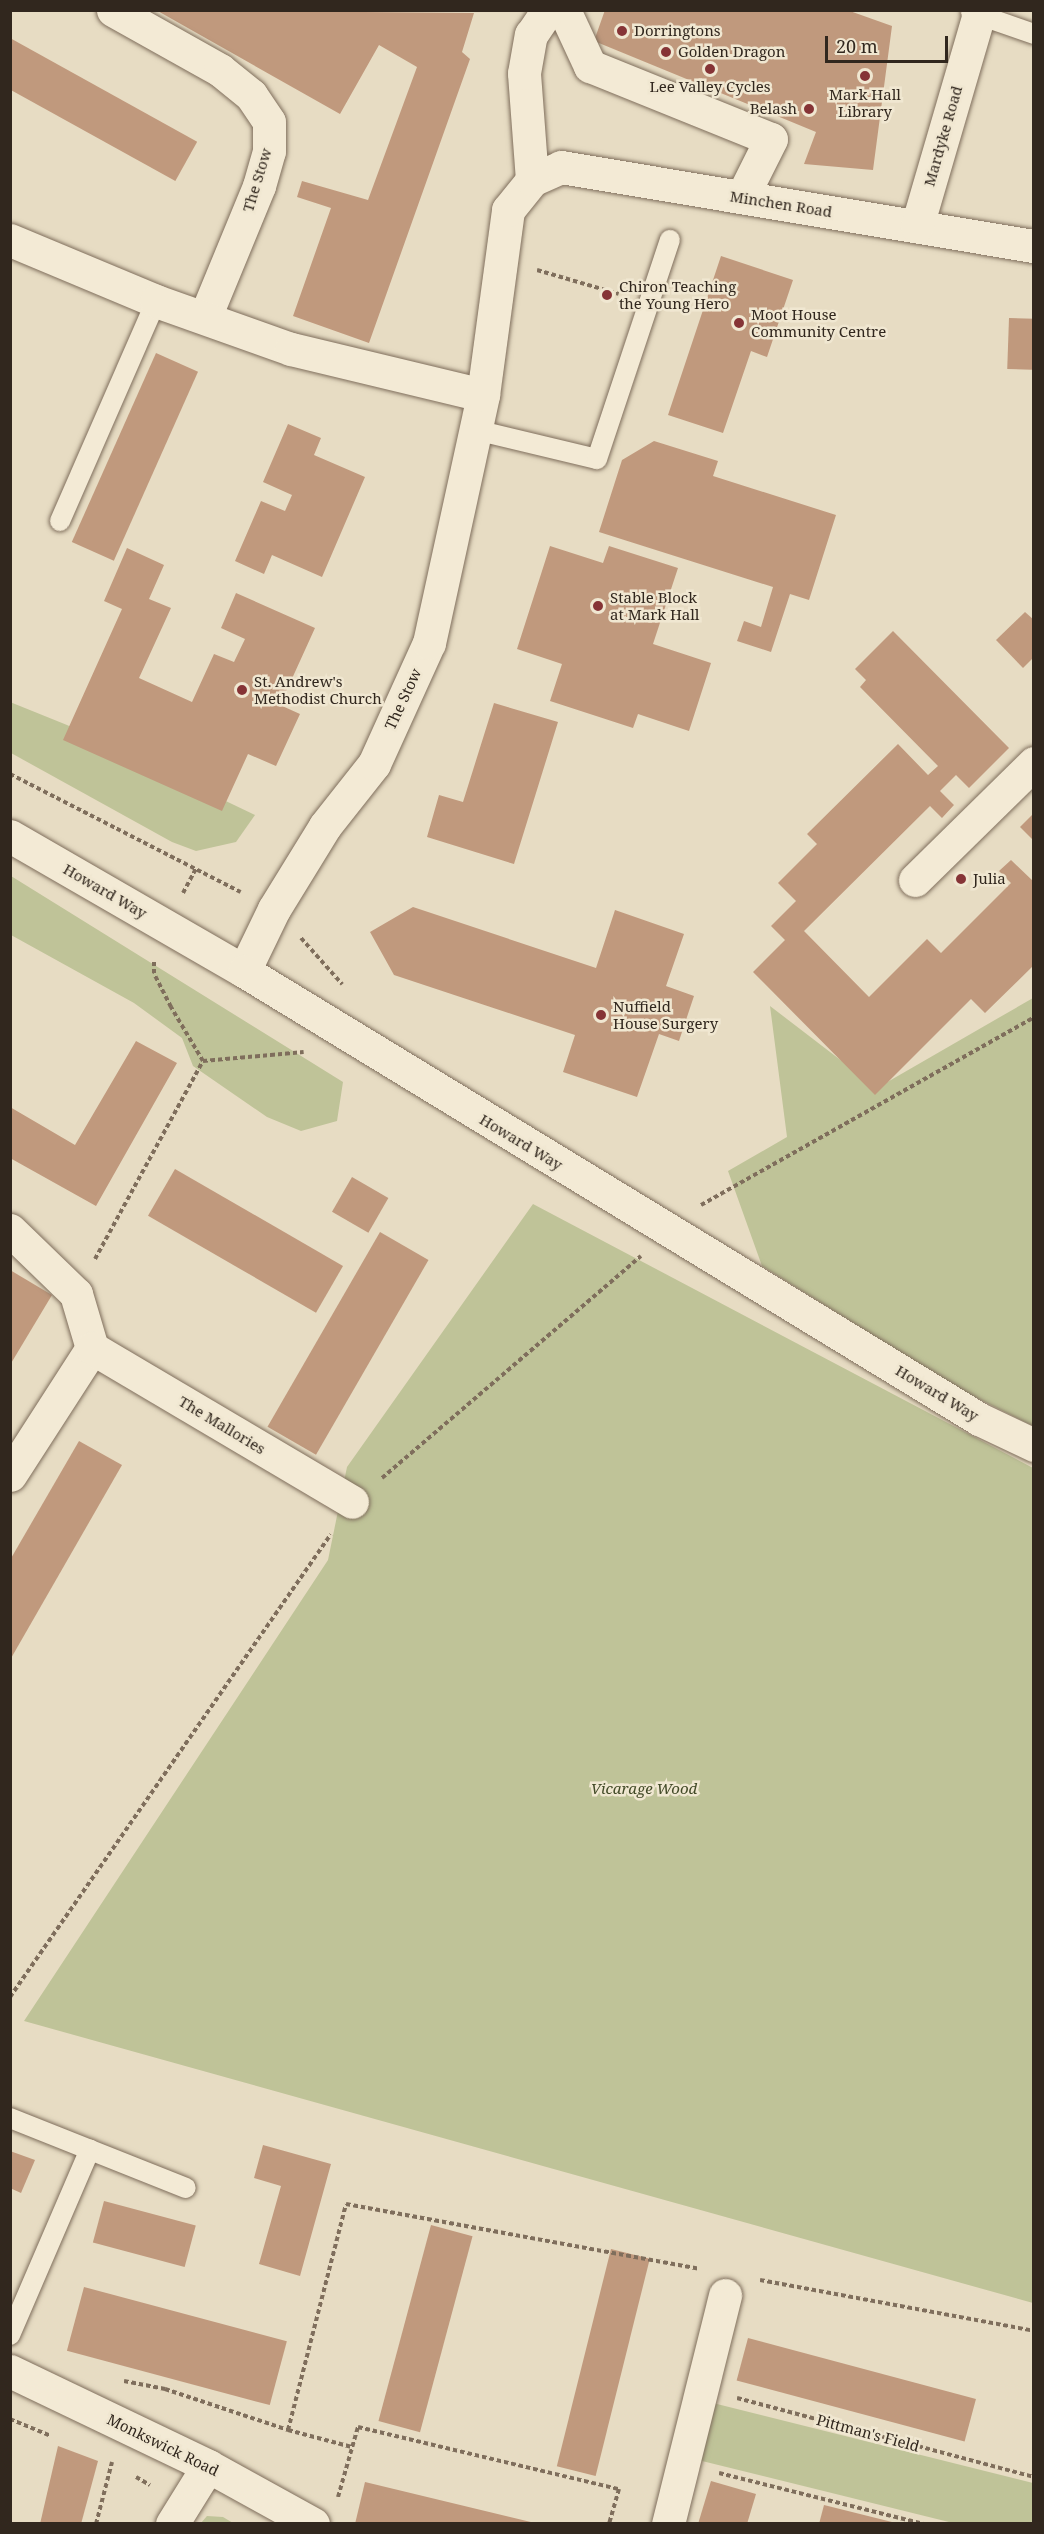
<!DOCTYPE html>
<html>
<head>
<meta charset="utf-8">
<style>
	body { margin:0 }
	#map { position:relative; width:1044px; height:2534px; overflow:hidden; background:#e7dcc3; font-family:"Noto Serif",serif }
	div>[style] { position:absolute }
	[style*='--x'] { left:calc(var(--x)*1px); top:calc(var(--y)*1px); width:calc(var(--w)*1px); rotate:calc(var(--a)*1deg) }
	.green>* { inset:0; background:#bfc398 }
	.building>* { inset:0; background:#c0997d; transform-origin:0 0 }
	.path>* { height:4px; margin-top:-2px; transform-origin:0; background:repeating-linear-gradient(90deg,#7f6e5c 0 4.5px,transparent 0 7.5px) }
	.roads { filter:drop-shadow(0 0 2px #7f6e5c) drop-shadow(0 0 2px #7f6e5c) }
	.lane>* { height:20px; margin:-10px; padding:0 10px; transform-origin:10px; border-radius:10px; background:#f3ead5 }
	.street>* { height:33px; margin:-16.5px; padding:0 16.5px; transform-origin:16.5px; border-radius:16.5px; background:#f3ead5 }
	.secondary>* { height:33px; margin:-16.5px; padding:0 16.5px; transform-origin:16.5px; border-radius:16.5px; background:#f3ead5 }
	.dots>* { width:16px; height:16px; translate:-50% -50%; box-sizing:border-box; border:3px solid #f0e7d1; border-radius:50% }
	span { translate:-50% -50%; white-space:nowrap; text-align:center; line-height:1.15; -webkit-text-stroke:5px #f0e7d1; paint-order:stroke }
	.poi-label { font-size:15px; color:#31271e }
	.left { translate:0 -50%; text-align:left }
	.right { translate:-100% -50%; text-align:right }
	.street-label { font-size:15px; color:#31271e }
	.park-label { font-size:15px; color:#424a27; font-style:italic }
	.frame { position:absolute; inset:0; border:12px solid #31271e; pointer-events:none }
	.scale { position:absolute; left:825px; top:36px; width:123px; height:27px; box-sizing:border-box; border:3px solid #31271e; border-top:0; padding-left:8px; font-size:18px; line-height:21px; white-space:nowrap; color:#31271e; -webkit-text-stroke:4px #f0e7d1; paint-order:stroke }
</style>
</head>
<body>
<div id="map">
	<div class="green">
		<div style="clip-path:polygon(10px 702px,67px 725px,255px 815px,236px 842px,196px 851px,172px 842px,11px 753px)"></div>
		<div style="clip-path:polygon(11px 876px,343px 1082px,337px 1121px,301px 1131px,267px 1117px,193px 1066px,182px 1038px,134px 1003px,11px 935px)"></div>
		<div style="clip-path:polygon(1033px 998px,1033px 1426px,961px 1390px,762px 1266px,728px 1171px,787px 1137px,770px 1006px,877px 1088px)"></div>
		<div style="clip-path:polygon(533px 1204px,1033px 1468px,1033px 2303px,24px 2021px,328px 1560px,347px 1467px)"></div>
		<div style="clip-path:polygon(713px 2403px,1033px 2483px,1033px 2523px,953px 2523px,698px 2460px)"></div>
		<div style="clip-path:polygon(207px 2516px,223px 2517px,233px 2523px,201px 2523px)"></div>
	</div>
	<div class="building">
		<div style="clip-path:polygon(156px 10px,474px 13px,462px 52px,470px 59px,369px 343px,293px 316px,331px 208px,297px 197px,302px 181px,368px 200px,417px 67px,379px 45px,340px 114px)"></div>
		<div style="clip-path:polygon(605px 10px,847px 10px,892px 26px,873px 170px,804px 164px,816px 132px,594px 41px)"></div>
		<div style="left:10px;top:38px;width:214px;height:45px;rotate:29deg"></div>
		<div style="clip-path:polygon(721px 256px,793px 280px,767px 357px,751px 351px,723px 433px,668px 415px)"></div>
		<div style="left:1009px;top:318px;width:25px;height:51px;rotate:2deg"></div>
		<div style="left:156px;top:353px;width:46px;height:207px;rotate:24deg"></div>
		<div style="clip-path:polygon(288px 424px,321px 438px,314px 455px,365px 477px,322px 577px,272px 555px,264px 574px,235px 561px,261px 501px,285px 511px,292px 495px,263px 482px)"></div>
		<div style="clip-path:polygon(654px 441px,718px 461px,713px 476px,836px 515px,809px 600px,790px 594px,771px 652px,737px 641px,744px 621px,761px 627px,773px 587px,599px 532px,622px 460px)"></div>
		<div style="clip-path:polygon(550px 546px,603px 563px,609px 546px,678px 568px,653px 644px,711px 663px,689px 731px,638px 714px,633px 728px,550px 701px,562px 664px,517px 649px)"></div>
		<div style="clip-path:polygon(127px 548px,164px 565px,149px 599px,171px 608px,139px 678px,192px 702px,214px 654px,234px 662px,245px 639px,221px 628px,236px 593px,315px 628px,280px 705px,300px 714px,276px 766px,248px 754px,222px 811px,63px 740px,122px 609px,104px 601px)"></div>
		<div style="clip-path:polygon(1025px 612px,1034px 620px,1034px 657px,1023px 668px,996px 640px)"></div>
		<div style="clip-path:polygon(893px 631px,1009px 748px,969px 788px,956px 775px,940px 791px,954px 805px,942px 818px,930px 806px,804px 931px,869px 997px,927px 939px,941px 953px,1011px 883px,999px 871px,1011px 860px,1034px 882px,1034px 965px,985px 1013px,971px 999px,875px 1095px,753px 972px,785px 940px,771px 926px,796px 901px,778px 883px,817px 844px,807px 834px,898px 744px,928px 775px,938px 766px,860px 687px,866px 680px,855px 669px)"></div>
		<div style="clip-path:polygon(494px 703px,558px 722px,514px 864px,427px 837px,439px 795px,463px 802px)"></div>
		<div style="clip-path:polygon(1034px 813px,1034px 841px,1020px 827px)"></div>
		<div style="clip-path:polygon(413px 907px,596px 968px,615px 910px,684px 934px,666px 986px,694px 996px,679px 1041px,659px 1034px,637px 1097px,563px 1072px,575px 1035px,394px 975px,370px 932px)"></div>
		<div style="clip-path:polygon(136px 1041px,177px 1063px,96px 1206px,10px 1158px,10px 1107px,75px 1145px)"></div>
		<div style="left:175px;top:1169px;width:194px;height:54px;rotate:30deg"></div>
		<div style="left:352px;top:1177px;width:42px;height:40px;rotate:30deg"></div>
		<div style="left:380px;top:1232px;width:56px;height:225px;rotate:30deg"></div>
		<div style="clip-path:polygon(10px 1270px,52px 1295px,10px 1365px)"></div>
		<div style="clip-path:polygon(79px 1441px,122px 1465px,10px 1660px,10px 1560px)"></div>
		<div style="clip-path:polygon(263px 2145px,331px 2164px,300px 2276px,259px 2264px,281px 2186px,254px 2178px)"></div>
		<div style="clip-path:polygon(10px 2151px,35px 2160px,21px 2193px,10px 2188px)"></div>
		<div style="left:104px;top:2201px;width:95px;height:43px;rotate:15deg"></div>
		<div style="left:431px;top:2225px;width:43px;height:203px;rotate:15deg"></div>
		<div style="left:611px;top:2249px;width:40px;height:224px;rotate:14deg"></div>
		<div style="left:84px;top:2287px;width:210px;height:66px;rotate:15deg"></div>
		<div style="left:748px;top:2338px;width:236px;height:44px;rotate:15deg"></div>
		<div style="clip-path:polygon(58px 2446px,98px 2461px,81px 2524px,40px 2524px)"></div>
		<div style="clip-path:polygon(711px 2481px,756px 2494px,747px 2524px,698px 2524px)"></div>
		<div style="clip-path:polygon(365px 2482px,535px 2523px,535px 2524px,355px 2524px)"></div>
		<div style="clip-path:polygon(824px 2505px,896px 2523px,896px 2524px,819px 2524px)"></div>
	</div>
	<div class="path">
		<div style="--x:537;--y:270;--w:85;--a:16.3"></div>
		<div style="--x:10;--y:774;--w:259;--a:27.1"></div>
		<div style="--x:183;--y:893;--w:27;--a:-62"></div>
		<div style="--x:301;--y:938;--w:62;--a:48.3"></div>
		<div style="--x:203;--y:1061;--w:101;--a:-5.1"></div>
		<div style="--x:701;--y:1205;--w:382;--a:-29.4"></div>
		<div style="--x:95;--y:1259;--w:226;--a:-61.4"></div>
		<div style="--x:203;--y:1061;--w:63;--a:-120.7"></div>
		<div style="--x:171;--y:1007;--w:38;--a:-117"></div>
		<div style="--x:154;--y:973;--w:11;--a:-90"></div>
		<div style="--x:382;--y:1478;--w:341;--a:-40.6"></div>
		<div style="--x:10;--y:1997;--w:563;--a:-55.27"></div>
		<div style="--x:760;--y:2280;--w:279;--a:10.5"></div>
		<div style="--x:124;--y:2381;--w:42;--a:11"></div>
		<div style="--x:165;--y:2389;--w:130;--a:18.4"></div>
		<div style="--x:288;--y:2430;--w:233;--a:-75.6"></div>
		<div style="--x:346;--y:2204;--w:359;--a:10.4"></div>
		<div style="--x:737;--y:2398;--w:307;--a:14.9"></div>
		<div style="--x:10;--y:2419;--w:44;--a:22.5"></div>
		<div style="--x:288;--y:2430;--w:66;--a:14.9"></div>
		<div style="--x:719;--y:2473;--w:210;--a:14"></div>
		<div style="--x:136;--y:2477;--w:16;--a:30"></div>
		<div style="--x:338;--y:2497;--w:73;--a:-74.1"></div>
		<div style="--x:358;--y:2427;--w:268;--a:13.4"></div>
		<div style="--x:619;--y:2489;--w:36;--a:106"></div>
		<div style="--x:96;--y:2524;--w:64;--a:-75.5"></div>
	</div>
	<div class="roads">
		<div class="lane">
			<div style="--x:971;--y:12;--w:67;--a:19.2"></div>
			<div style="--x:476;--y:430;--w:124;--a:13.5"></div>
			<div style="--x:597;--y:459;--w:231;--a:-71.6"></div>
			<div style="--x:60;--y:521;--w:240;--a:-66.4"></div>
			<div style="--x:10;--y:2118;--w:189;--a:21.7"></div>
			<div style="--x:10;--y:2335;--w:202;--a:-66.7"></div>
		</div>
		<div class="street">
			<div style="--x:113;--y:10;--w:123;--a:29.3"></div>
			<div style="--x:220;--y:70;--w:40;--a:39"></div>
			<div style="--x:251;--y:95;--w:32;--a:56"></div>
			<div style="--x:269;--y:122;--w:29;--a:90"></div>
			<div style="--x:269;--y:151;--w:36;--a:106"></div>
			<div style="--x:259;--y:186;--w:142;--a:112.4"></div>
			<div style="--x:564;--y:10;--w:62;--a:65.1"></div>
			<div style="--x:590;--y:66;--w:195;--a:22"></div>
			<div style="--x:771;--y:139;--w:65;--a:116.6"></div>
			<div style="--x:532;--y:180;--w:32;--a:-24"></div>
			<div style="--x:561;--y:167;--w:480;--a:9.5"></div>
			<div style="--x:917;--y:226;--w:225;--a:-73.7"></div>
			<div style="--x:10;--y:240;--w:158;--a:22.7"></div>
			<div style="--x:156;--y:301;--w:143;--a:19.6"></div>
			<div style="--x:291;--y:349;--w:197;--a:13.5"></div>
			<div style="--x:915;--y:880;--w:167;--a:-44.5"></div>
			<div style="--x:244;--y:971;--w:69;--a:-64.2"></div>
			<div style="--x:274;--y:909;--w:97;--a:-58.4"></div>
			<div style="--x:325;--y:826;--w:79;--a:-51.7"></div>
			<div style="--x:374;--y:764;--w:133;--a:-65.6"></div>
			<div style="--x:429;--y:643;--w:254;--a:-77.7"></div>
			<div style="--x:483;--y:395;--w:187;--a:-82.3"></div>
			<div style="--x:508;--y:210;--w:38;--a:-51"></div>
			<div style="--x:532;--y:180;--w:107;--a:-94.3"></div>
			<div style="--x:524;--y:73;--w:39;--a:-80"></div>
			<div style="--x:531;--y:35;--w:30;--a:-56"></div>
			<div style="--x:10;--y:1230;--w:92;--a:44.1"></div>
			<div style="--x:76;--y:1294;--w:56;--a:73.5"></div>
			<div style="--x:92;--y:1348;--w:151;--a:122.8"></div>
			<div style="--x:92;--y:1348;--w:302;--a:30.6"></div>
			<div style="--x:10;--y:2371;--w:220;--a:25.6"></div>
			<div style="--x:208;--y:2466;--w:120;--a:28.9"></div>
			<div style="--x:172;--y:2524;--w:68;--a:-58.2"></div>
			<div style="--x:668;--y:2524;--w:236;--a:-76"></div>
		</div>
		<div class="secondary">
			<div style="--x:10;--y:836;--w:270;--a:30"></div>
			<div style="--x:244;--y:971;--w:861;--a:31.36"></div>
			<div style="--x:979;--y:1419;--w:61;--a:25.3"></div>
		</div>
	</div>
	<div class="dots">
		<div style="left:622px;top:31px;background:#863436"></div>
		<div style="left:666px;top:52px;background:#863436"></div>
		<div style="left:710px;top:69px;background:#863436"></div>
		<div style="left:865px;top:76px;background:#863436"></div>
		<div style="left:809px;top:109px;background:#863436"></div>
		<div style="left:607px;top:295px;background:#863436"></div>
		<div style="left:739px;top:323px;background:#863436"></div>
		<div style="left:598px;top:606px;background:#863436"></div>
		<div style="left:242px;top:690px;background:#863436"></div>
		<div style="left:961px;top:879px;background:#863436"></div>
		<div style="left:601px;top:1015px;background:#863436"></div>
	</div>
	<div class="poi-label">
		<span class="left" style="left:634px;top:31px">Dorringtons</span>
		<span class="left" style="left:678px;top:52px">Golden Dragon</span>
		<span style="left:710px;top:87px">Lee Valley Cycles</span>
		<span style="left:865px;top:103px">Mark Hall<br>Library</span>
		<span class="right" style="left:797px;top:109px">Belash</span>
		<span class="left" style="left:619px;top:295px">Chiron Teaching<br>the Young Hero</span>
		<span class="left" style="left:751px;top:323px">Moot House<br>Community Centre</span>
		<span class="left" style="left:610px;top:606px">Stable Block<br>at Mark Hall</span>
		<span class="left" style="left:254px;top:690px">St. Andrew's<br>Methodist Church</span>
		<span class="left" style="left:973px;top:879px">Julia</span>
		<span class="left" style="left:613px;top:1015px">Nuffield<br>House Surgery</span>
	</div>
	<div class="street-label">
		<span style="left:943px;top:136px;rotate:-74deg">Mardyke Road</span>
		<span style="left:257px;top:180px;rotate:-73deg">The Stow</span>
		<span style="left:781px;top:204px;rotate:9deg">Minchen Road</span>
		<span style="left:403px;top:699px;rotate:-65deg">The Stow</span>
		<span style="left:105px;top:891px;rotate:30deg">Howard Way</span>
		<span style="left:521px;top:1142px;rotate:31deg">Howard Way</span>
		<span style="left:937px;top:1393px;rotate:31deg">Howard Way</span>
		<span style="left:222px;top:1425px;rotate:31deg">The Mallories</span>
		<span style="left:868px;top:2433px;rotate:15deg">Pittman's Field</span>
		<span style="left:163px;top:2445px;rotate:26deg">Monkswick Road</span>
	</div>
	<div class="park-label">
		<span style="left:644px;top:1789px">Vicarage Wood</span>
	</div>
	<div class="frame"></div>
	<div class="scale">20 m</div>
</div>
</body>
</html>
